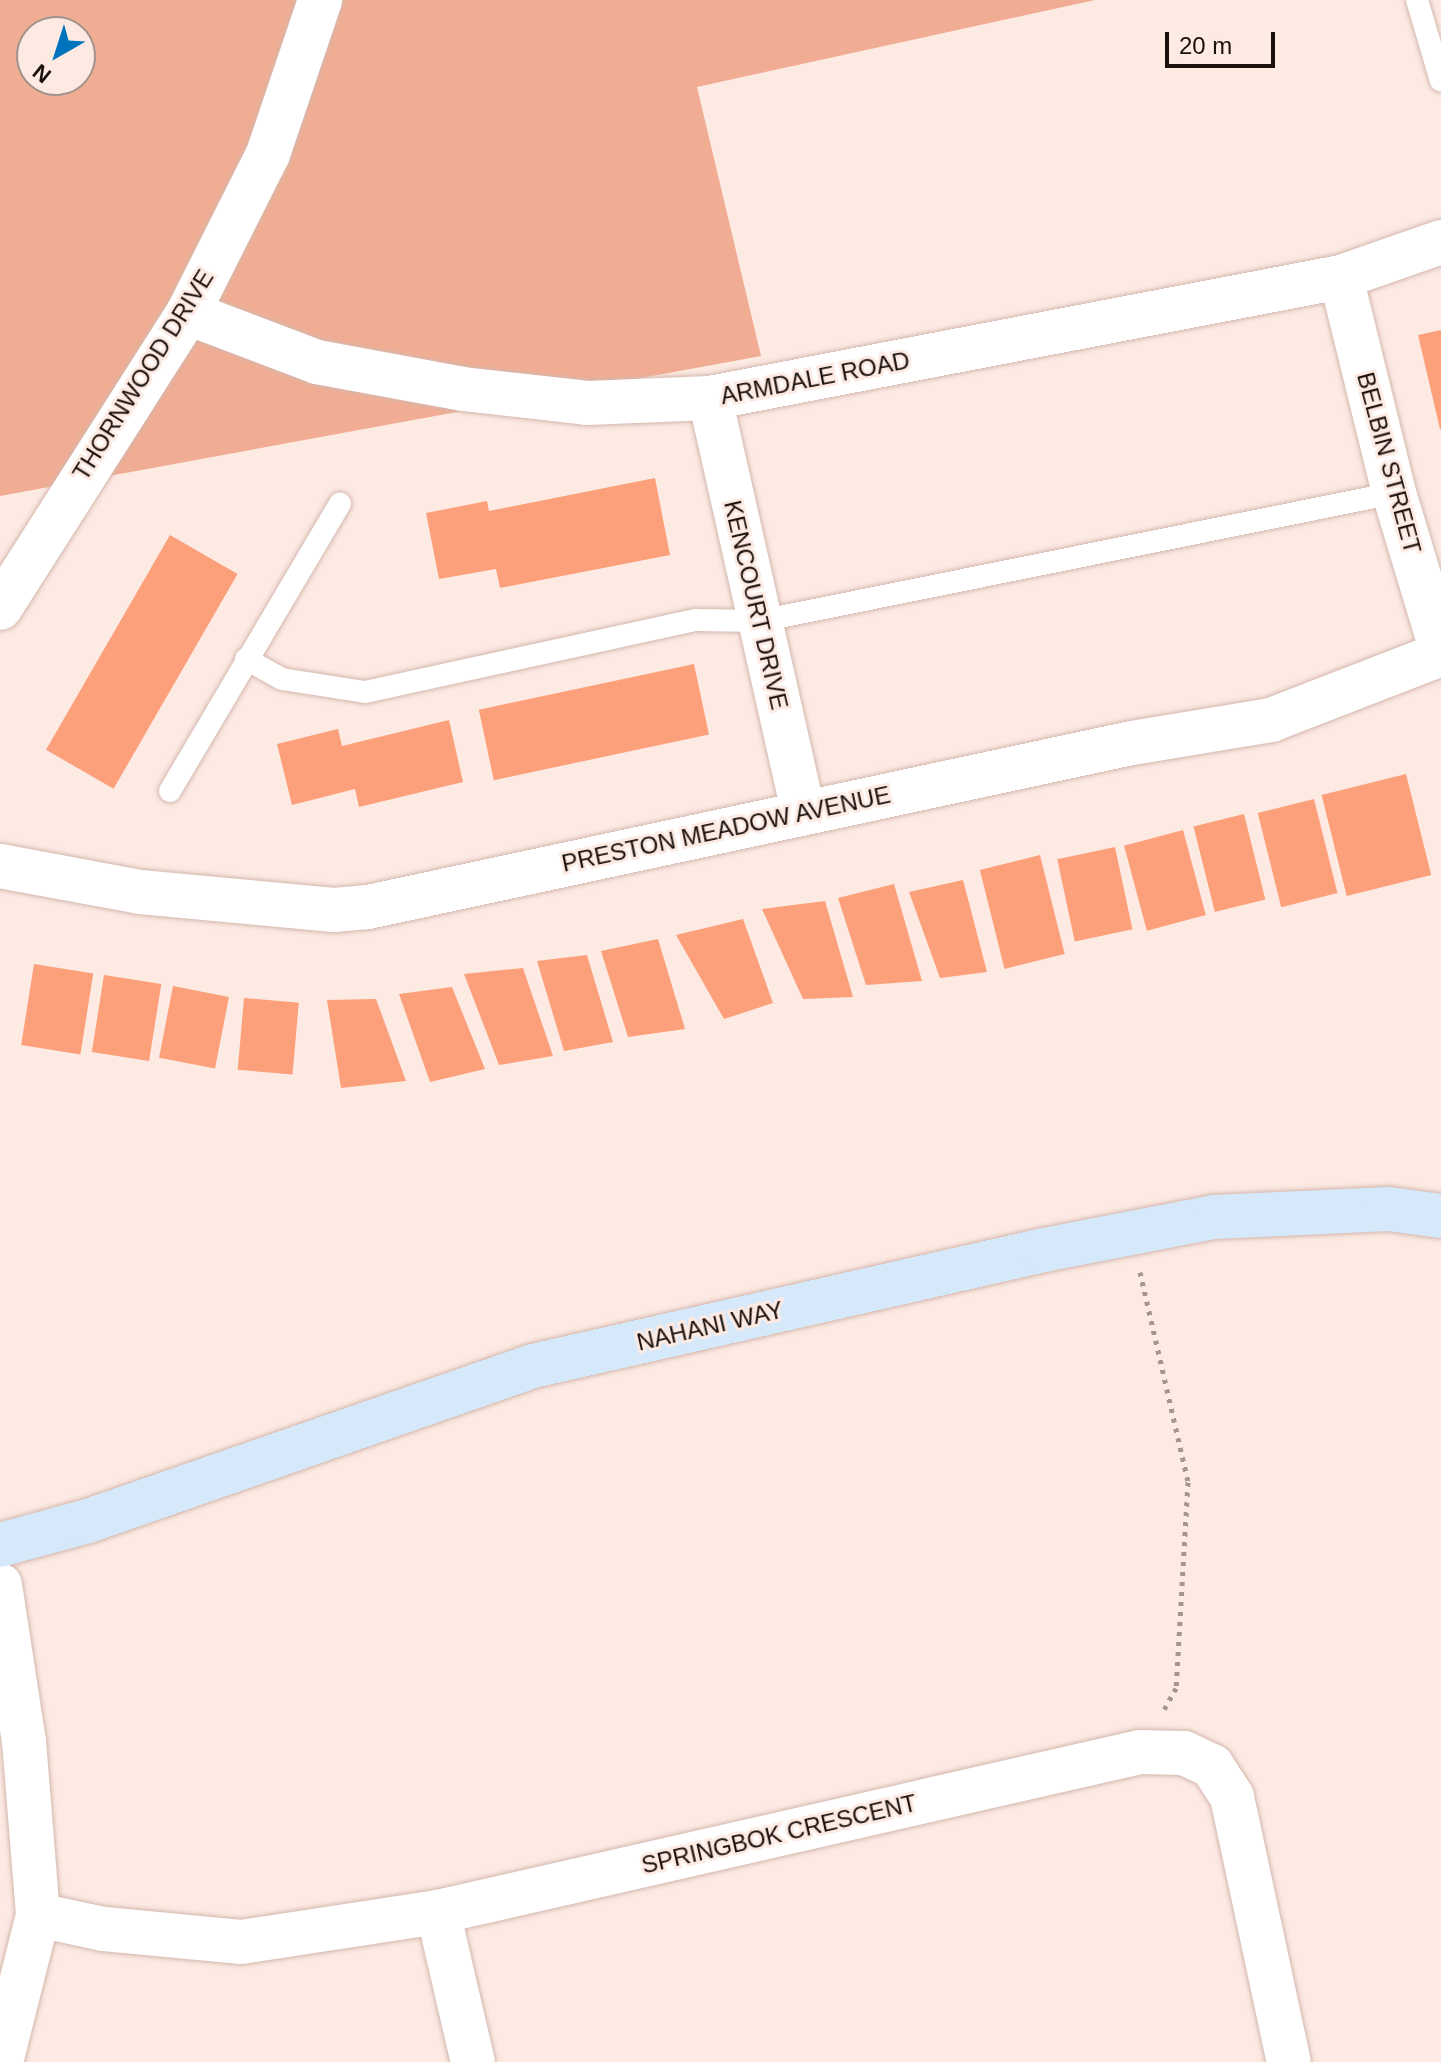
<!DOCTYPE html>
<html>
<head>
<meta charset="utf-8">
<style>
	body { margin:0 }
	#map { position:relative; width:1441px; height:2062px; overflow:hidden; background:#fceae3; font-family:Arial,sans-serif }
	div>[style] { position:absolute }
	[style*='--x'] { left:calc(var(--x)*1px); top:calc(var(--y)*1px); width:calc(var(--w)*1px); rotate:calc(var(--a)*1deg) }
	.green>* { inset:0; background:#f1ad93 }
	.building>* { inset:0; background:#fca07b; transform-origin:0 0 }
	.path>* { height:5px; margin-top:-2.5px; transform-origin:0; background:repeating-linear-gradient(90deg,#a4958f 0 4px,transparent 0 10px) }
	.roads { filter:drop-shadow(0 0 2px #d4b7ad) drop-shadow(0 0 2px #d4b7ad) }
	.lane>* { height:22px; margin:-11px; padding:0 11px; transform-origin:11px; border-radius:11px; background:#fff }
	.street>* { height:44px; margin:-22px; padding:0 22px; transform-origin:22px; border-radius:22px; background:#fff }
	.secondary>* { height:44px; margin:-22px; padding:0 22px; transform-origin:22px; border-radius:22px; background:#d5e9fb }
	span { translate:-50% -50%; white-space:nowrap; text-align:center; line-height:1.15; -webkit-text-stroke:6px #fceae3; paint-order:stroke }
	.street-label { font-size:24px; color:#1a100c }
	.north { position:absolute; left:16px; top:16px; width:80px; height:80px; box-sizing:border-box; background:#fceae3; border:2px solid #a2938d; border-radius:50%; rotate:219deg; font-size:22px; font-weight:700; line-height:32px; text-align:center; color:#1a100c }
	.north::after { content:''; display:block; margin:auto; width:28px; height:36px; background:#0073bd; clip-path:polygon(50% 0,100% 100%,50% 72%,0 100%) }
	.scale { position:absolute; left:1165px; top:32px; width:110px; height:36px; box-sizing:border-box; border:4px solid #1a100c; border-top:0; padding-left:10px; font-size:24px; line-height:28px; white-space:nowrap; color:#1a100c; -webkit-text-stroke:6px #fceae3; paint-order:stroke }
</style>
</head>
<body>
<div id="map">
	<div class="green">
		<div style="clip-path:polygon(evenodd,0 0,1095px 0,697px 87px,761px 356px,0 496px,0 0,32px 32px,80px 32px,80px 80px,32px 80px,32px 32px)"></div>
	</div>
	<div class="building">
		<div style="clip-path:polygon(1441px 330px,1441px 429px,1440px 429px,1418px 335px)"></div>
		<div style="clip-path:polygon(655px 478px,670px 555px,500px 588px,496px 569px,439px 579px,426px 513px,487px 501px,489px 511px)"></div>
		<div style="left:170px;top:535px;width:78px;height:248px;rotate:30deg"></div>
		<div style="left:694px;top:664px;width:72px;height:220px;rotate:78deg"></div>
		<div style="clip-path:polygon(449px 720px,463px 782px,359px 807px,355px 789px,292px 805px,277px 744px,338px 729px,342px 746px)"></div>
		<div style="left:1406px;top:774px;width:104px;height:87px;rotate:76deg"></div>
		<div style="left:1314px;top:799px;width:97px;height:58px;rotate:76deg"></div>
		<div style="left:1244px;top:814px;width:88px;height:52px;rotate:76deg"></div>
		<div style="left:1183px;top:830px;width:88px;height:61px;rotate:75deg"></div>
		<div style="left:1115px;top:847px;width:84px;height:59px;rotate:78deg"></div>
		<div style="left:1040px;top:855px;width:102px;height:62px;rotate:76deg"></div>
		<div style="clip-path:polygon(963px 880px,987px 972px,940px 978px,909px 892px)"></div>
		<div style="clip-path:polygon(894px 884px,922px 981px,866px 985px,838px 898px)"></div>
		<div style="clip-path:polygon(825px 901px,853px 997px,803px 999px,762px 909px)"></div>
		<div style="clip-path:polygon(743px 919px,773px 1003px,724px 1019px,676px 935px)"></div>
		<div style="clip-path:polygon(658px 939px,685px 1029px,628px 1037px,601px 951px)"></div>
		<div style="clip-path:polygon(587px 955px,613px 1042px,564px 1051px,537px 961px)"></div>
		<div style="left:34px;top:964px;width:60px;height:82px;rotate:9deg"></div>
		<div style="clip-path:polygon(523px 968px,553px 1056px,499px 1065px,464px 974px)"></div>
		<div style="left:104px;top:975px;width:58px;height:78px;rotate:9deg"></div>
		<div style="left:173px;top:986px;width:57px;height:73px;rotate:11deg"></div>
		<div style="clip-path:polygon(452px 987px,485px 1069px,430px 1082px,399px 994px)"></div>
		<div style="left:244px;top:998px;width:55px;height:72px;rotate:5deg"></div>
		<div style="clip-path:polygon(376px 999px,406px 1081px,341px 1088px,327px 1000px)"></div>
	</div>
	<div class="path">
		<div style="--x:1140;--y:1272;--w:215;--a:77.1"></div>
		<div style="--x:1188;--y:1482;--w:206;--a:93.3"></div>
		<div style="--x:1176;--y:1688;--w:29;--a:119"></div>
	</div>
	<div class="roads">
		<div class="lane">
			<div style="--x:1417;--y:0;--w:84;--a:73.5"></div>
			<div style="--x:246;--y:659;--w:41;--a:29.1"></div>
			<div style="--x:282;--y:679;--w:84;--a:8.9"></div>
			<div style="--x:365;--y:692;--w:339;--a:-12.3"></div>
			<div style="--x:696;--y:620;--w:64;--a:0.9"></div>
			<div style="--x:760;--y:621;--w:647;--a:-11.41"></div>
			<div style="--x:170;--y:791;--w:334;--a:-59.4"></div>
		</div>
		<div class="street">
			<div style="--x:1341;--y:277;--w:222;--a:76.2"></div>
			<div style="--x:1394;--y:493;--w:163;--a:73.2"></div>
			<div style="--x:188;--y:313;--w:138;--a:20.8"></div>
			<div style="--x:317;--y:362;--w:148;--a:10.5"></div>
			<div style="--x:463;--y:389;--w:125;--a:6.4"></div>
			<div style="--x:587;--y:403;--w:123;--a:-2.3"></div>
			<div style="--x:710;--y:398;--w:642;--a:-10.86"></div>
			<div style="--x:1341;--y:277;--w:106;--a:-19.3"></div>
			<div style="--x:710;--y:398;--w:424;--a:77.3"></div>
			<div style="--x:0;--y:608;--w:350;--a:-57.5"></div>
			<div style="--x:188;--y:313;--w:178;--a:-63.3"></div>
			<div style="--x:268;--y:154;--w:163;--a:-71.3"></div>
			<div style="--x:0;--y:866;--w:142;--a:10.5"></div>
			<div style="--x:140;--y:892;--w:195;--a:5.3"></div>
			<div style="--x:334;--y:910;--w:34;--a:-5"></div>
			<div style="--x:368;--y:907;--w:781;--a:-12.12"></div>
			<div style="--x:1132;--y:743;--w:141;--a:-9.4"></div>
			<div style="--x:1271;--y:720;--w:182;--a:-21.2"></div>
			<div style="--x:0;--y:1585;--w:158;--a:81.3"></div>
			<div style="--x:24;--y:1741;--w:175;--a:85.4"></div>
			<div style="--x:38;--y:1915;--w:152;--a:104.1"></div>
			<div style="--x:438;--y:1912;--w:154;--a:76.9"></div>
			<div style="--x:38;--y:1915;--w:67;--a:12"></div>
			<div style="--x:104;--y:1929;--w:138;--a:5.4"></div>
			<div style="--x:241;--y:1942;--w:199;--a:-8.7"></div>
			<div style="--x:438;--y:1912;--w:720;--a:-12.84"></div>
			<div style="--x:1140;--y:1752;--w:44;--a:1.3"></div>
			<div style="--x:1184;--y:1753;--w:31;--a:25"></div>
			<div style="--x:1212;--y:1766;--w:37;--a:57"></div>
			<div style="--x:1232;--y:1797;--w:271;--a:77.9"></div>
		</div>
		<div class="secondary">
			<div style="--x:0;--y:1545;--w:91;--a:-15.3"></div>
			<div style="--x:88;--y:1521;--w:471;--a:-19.2"></div>
			<div style="--x:533;--y:1366;--w:524;--a:-12.79"></div>
			<div style="--x:1044;--y:1250;--w:173;--a:-11"></div>
			<div style="--x:1214;--y:1217;--w:175;--a:-2.6"></div>
			<div style="--x:1389;--y:1209;--w:52;--a:7.7"></div>
		</div>
	</div>
	<div class="street-label">
		<span style="left:143px;top:375px;rotate:-58deg">THORNWOOD DRIVE</span>
		<span style="left:815px;top:378px;rotate:-11deg">ARMDALE ROAD</span>
		<span style="left:1389px;top:463px;rotate:75deg">BELBIN STREET</span>
		<span style="left:756px;top:605px;rotate:77deg">KENCOURT DRIVE</span>
		<span style="left:726px;top:829px;rotate:-12deg">PRESTON MEADOW AVENUE</span>
		<span style="left:710px;top:1326px;rotate:-13deg">NAHANI WAY</span>
		<span style="left:779px;top:1834px;rotate:-13deg">SPRINGBOK CRESCENT</span>
	</div>
	<div class="north">N</div>
	<div class="scale">20 m</div>
</div>
</body>
</html>
